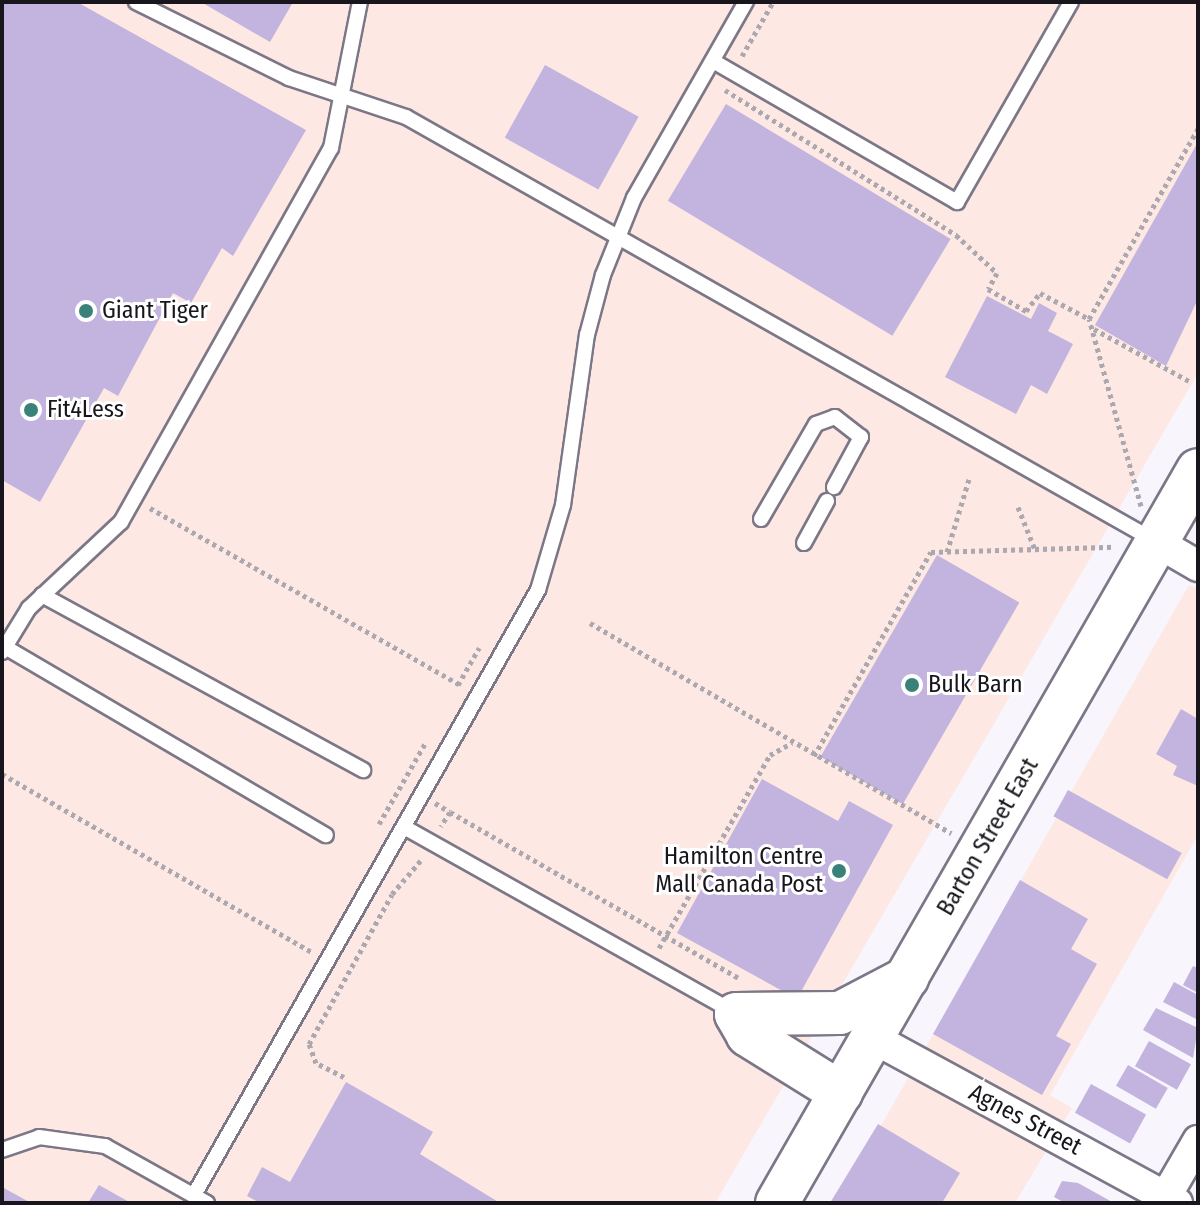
<!DOCTYPE html>
<style>
body{margin:0}
#map{position:relative;width:1200px;height:1205px;overflow:hidden;background:#f8f5fd;font-family:"Fira Sans Condensed",sans-serif}
div>[style]{position:absolute}
[style*='--x']{left:calc(var(--x)*1px);top:calc(var(--y)*1px);width:calc(var(--w)*1px);rotate:calc(var(--a)*1deg)}
.commercial>*{inset:0;background:#fde8e3}
.building>*{inset:0;background:#c2b4de;transform-origin:0 0}
.path>*{height:5px;margin-top:-2.5px;transform-origin:0;background:repeating-linear-gradient(90deg,#aba8b0 0 4px,transparent 0 8px)}
.roads{filter:drop-shadow(2px 0 #7c7787) drop-shadow(-2px 0 #7c7787) drop-shadow(0 2px #7c7787) drop-shadow(0 -2px #7c7787)}
.lane>*{height:14px;margin:-7px;padding:0 7px;transform-origin:7px;border-radius:7px;background:#fff}
.street>*{height:30px;margin:-15px;padding:0 15px;transform-origin:15px;border-radius:15px;background:#fff}
.secondary>*{height:42px;margin:-21px;padding:0 21px;transform-origin:21px;border-radius:21px;background:#fff}
.dots>*{width:22px;height:22px;translate:-50% -50%;box-sizing:border-box;border:4px solid #fff;border-radius:50%}
span{translate:-50% -50%;white-space:nowrap;text-align:center;line-height:1.15;-webkit-text-stroke:6px #fff;paint-order:stroke}
.poi-label{font-size:24px;color:#18161c}
.left{translate:0 -50%;text-align:left}
.right{translate:-100% -50%;text-align:right}
.street-label{font-size:24px;color:#18161c}
.frame{position:absolute;inset:0;border:4px solid #18161c;pointer-events:none}
</style>
<div id="map">
<div class="commercial">
<i style="clip-path:polygon(2px 2px,1198px 2px,1198px 373px,715px 1203px,2px 1203px)"></i>
<i style="clip-path:polygon(1189px 585px,1198px 589px,1198px 835px,1050px 1095px,1072px 1108px,1015px 1203px,837px 1203px)"></i>
</div>
<div class="building">
<i style="clip-path:polygon(2px 2px,77px 2px,306px 130px,233px 256px,222px 248px,191px 303px,173px 293px,118px 396px,104px 388px,40px 502px,2px 480px)"></i>
<i style="clip-path:polygon(201px 2px,293px 2px,270px 42px)"></i>
<i style="left:545px;top:65px;width:107px;height:83px;rotate:29deg"></i>
<i style="left:726px;top:104px;width:262px;height:113px;rotate:31deg"></i>
<i style="clip-path:polygon(1198px 142px,1198px 299px,1166px 366px,1095px 325px)"></i>
<i style="clip-path:polygon(987px 296px,1031px 319px,1039px 303px,1057px 313px,1048px 331px,1073px 344px,1047px 394px,1031px 385px,1016px 414px,945px 377px)"></i>
<i style="left:937px;top:555px;width:95px;height:233px;rotate:30deg"></i>
<i style="clip-path:polygon(1181px 709px,1198px 719px,1198px 786px,1173px 775px,1177px 766px,1156px 754px)"></i>
<i style="clip-path:polygon(762px 779px,838px 821px,849px 801px,893px 825px,797px 999px,677px 933px)"></i>
<i style="left:1068px;top:790px;width:130px;height:30px;rotate:29deg"></i>
<i style="clip-path:polygon(1020px 880px,1088px 919px,1071px 949px,1097px 964px,1056px 1036px,1071px 1044px,1042px 1095px,933px 1034px)"></i>
<i style="clip-path:polygon(1193px 966px,1198px 968px,1198px 993px,1183px 985px)"></i>
<i style="clip-path:polygon(1174px 982px,1198px 995px,1198px 1020px,1163px 1002px)"></i>
<i style="clip-path:polygon(1156px 1008px,1198px 1028px,1193px 1058px,1143px 1030px)"></i>
<i style="left:1149px;top:1041px;width:48px;height:29px;rotate:29deg"></i>
<i style="left:1128px;top:1065px;width:46px;height:24px;rotate:30deg"></i>
<i style="clip-path:polygon(346px 1082px,433px 1132px,420px 1154px,500px 1203px,260px 1203px,247px 1196px,262px 1167px,290px 1182px)"></i>
<i style="left:1091px;top:1084px;width:63px;height:33px;rotate:29deg"></i>
<i style="clip-path:polygon(878px 1124px,960px 1173px,942px 1203px,830px 1203px)"></i>
<i style="clip-path:polygon(1062px 1181px,1078px 1183px,1114px 1203px,1065px 1203px,1054px 1197px)"></i>
<i style="clip-path:polygon(99px 1185px,131px 1203px,88px 1203px)"></i>
<i style="clip-path:polygon(2px 1187px,31px 1203px,2px 1203px)"></i>
</div>
<div class="path">
<i style="--x:742;--y:56;--w:62;--a:-60.1"></i>
<i style="--x:725;--y:90;--w:273;--a:32.1"></i>
<i style="--x:956;--y:235;--w:56;--a:42.8"></i>
<i style="--x:997;--y:273;--w:18;--a:119"></i>
<i style="--x:988;--y:289;--w:44;--a:30.1"></i>
<i style="--x:1026;--y:311;--w:23;--a:-52"></i>
<i style="--x:1040;--y:293;--w:55;--a:28"></i>
<i style="--x:1094;--y:329;--w:108;--a:28.7"></i>
<i style="--x:1141;--y:506;--w:194;--a:-105.5"></i>
<i style="--x:1089;--y:319;--w:219;--a:-60.2"></i>
<i style="--x:1018;--y:507;--w:48;--a:68.2"></i>
<i style="--x:150;--y:508;--w:356;--a:29.7"></i>
<i style="--x:947;--y:552;--w:76;--a:-73.2"></i>
<i style="--x:590;--y:623;--w:418;--a:30.2"></i>
<i style="--x:458;--y:685;--w:43;--a:-60.4"></i>
<i style="--x:814;--y:756;--w:235;--a:-60.2"></i>
<i style="--x:931;--y:552;--w:184;--a:-1.6"></i>
<i style="--x:2;--y:774;--w:359;--a:29.9"></i>
<i style="--x:435;--y:803;--w:17;--a:31"></i>
<i style="--x:450;--y:812;--w:17;--a:123"></i>
<i style="--x:450;--y:812;--w:335;--a:29.9"></i>
<i style="--x:379;--y:824;--w:95;--a:-60.2"></i>
<i style="--x:659;--y:948;--w:223;--a:-60.1"></i>
<i style="--x:770;--y:755;--w:25;--a:-29"></i>
<i style="--x:344;--y:1077;--w:31;--a:-153"></i>
<i style="--x:316;--y:1063;--w:20;--a:-110"></i>
<i style="--x:309;--y:1044;--w:171;--a:-61"></i>
<i style="--x:392;--y:894;--w:46;--a:-49.4"></i>
</div>
<div class="roads">
<div class="lane">
<i style="--x:136;--y:2;--w:171;--a:26.4"></i>
<i style="--x:289;--y:78;--w:123;--a:18.4"></i>
<i style="--x:406;--y:117;--w:861;--a:29.51"></i>
<i style="--x:713;--y:61;--w:282;--a:30"></i>
<i style="--x:957;--y:202;--w:230;--a:-60.3"></i>
<i style="--x:761;--y:519;--w:110;--a:-59.9"></i>
<i style="--x:816;--y:424;--w:20;--a:-20"></i>
<i style="--x:835;--y:417;--w:33;--a:38"></i>
<i style="--x:861;--y:437;--w:57;--a:118.4"></i>
<i style="--x:804;--y:543;--w:48;--a:-61.3"></i>
<i style="--x:42;--y:595;--w:366;--a:28.6"></i>
<i style="--x:5;--y:647;--w:372;--a:30.4"></i>
<i style="--x:2;--y:652;--w:52;--a:-58.5"></i>
<i style="--x:29;--y:608;--w:126;--a:-43.1"></i>
<i style="--x:121;--y:522;--w:429;--a:-60.7"></i>
<i style="--x:331;--y:148;--w:149;--a:-78.8"></i>
<i style="--x:404;--y:827;--w:380;--a:29.3"></i>
<i style="--x:2;--y:1150;--w:39;--a:-19"></i>
<i style="--x:39;--y:1137;--w:67;--a:7.8"></i>
<i style="--x:105;--y:1146;--w:117;--a:29.2"></i>
<i style="--x:194;--y:1195;--w:696;--a:-60.38"></i>
<i style="--x:538;--y:590;--w:89;--a:-73.6"></i>
<i style="--x:563;--y:505;--w:172;--a:-82"></i>
<i style="--x:587;--y:335;--w:62;--a:-75.1"></i>
<i style="--x:603;--y:275;--w:83;--a:-68.1"></i>
<i style="--x:634;--y:198;--w:226;--a:-60.3"></i>
</div>
<div class="street">
<i style="--x:1157;--y:542;--w:48;--a:30.3"></i>
<i style="--x:873;--y:1038;--w:346;--a:28.5"></i>
<i style="--x:1162;--y:1203;--w:72;--a:-59.9"></i>
</div>
<div class="secondary">
<i style="--x:841;--y:1093;--w:110;--a:-148.1"></i>
<i style="--x:748;--y:1035;--w:24;--a:-120"></i>
<i style="--x:736;--y:1014;--w:104;--a:-0.6"></i>
<i style="--x:840;--y:1013;--w:76;--a:-27.6"></i>
<i style="--x:777;--y:1203;--w:845;--a:-60.13"></i>
</div>
</div>
<div class="dots">
<i style="left:86px;top:311px;background:#3a817a"></i>
<i style="left:31px;top:410px;background:#3a817a"></i>
<i style="left:912px;top:685px;background:#3a817a"></i>
<i style="left:839px;top:871px;background:#3a817a"></i>
</div>
<div class="poi-label">
<span class="left" style="left:102px;top:311px">Giant Tiger</span>
<span class="left" style="left:47px;top:410px">Fit4Less</span>
<span class="left" style="left:928px;top:685px">Bulk Barn</span>
<span class="right" style="left:823px;top:871px">Hamilton Centre<br>Mall Canada Post</span>
</div>
<div class="street-label">
<span style="left:988px;top:837px;rotate:-60deg">Barton Street East</span>
<span style="left:1025px;top:1120px;rotate:28deg">Agnes Street</span>
</div>
<div class="frame"></div>
</div>
